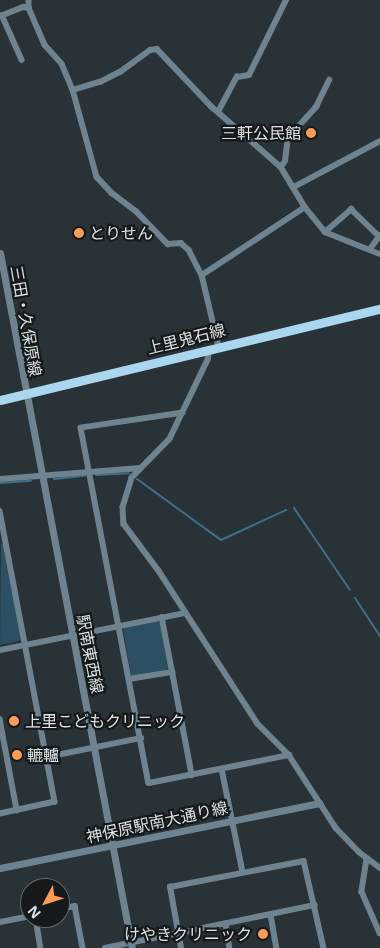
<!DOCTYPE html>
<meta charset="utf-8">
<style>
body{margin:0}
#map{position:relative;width:380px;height:948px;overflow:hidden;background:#293237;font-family:"Noto Sans","Noto Sans JP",sans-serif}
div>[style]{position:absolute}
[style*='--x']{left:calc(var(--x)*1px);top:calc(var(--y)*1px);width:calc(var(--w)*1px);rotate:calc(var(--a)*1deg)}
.green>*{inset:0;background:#2c4f63}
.stream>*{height:2px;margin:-1px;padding:0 1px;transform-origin:1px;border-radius:1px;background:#3e6f8a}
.minor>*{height:5.5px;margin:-2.75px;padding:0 2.75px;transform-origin:2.75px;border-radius:2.75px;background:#6e838f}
.tertiary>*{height:7px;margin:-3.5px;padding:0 3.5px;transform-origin:3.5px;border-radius:3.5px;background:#6e838f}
.primary>*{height:9px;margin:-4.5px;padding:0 4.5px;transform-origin:4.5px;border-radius:4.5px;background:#abd6f0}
.dots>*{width:14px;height:14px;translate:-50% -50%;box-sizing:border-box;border:2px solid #15191b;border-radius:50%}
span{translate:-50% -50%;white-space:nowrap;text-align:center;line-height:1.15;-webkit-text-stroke:4.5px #15191b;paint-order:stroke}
.poi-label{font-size:16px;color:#dce1e5}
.right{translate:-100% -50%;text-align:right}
.left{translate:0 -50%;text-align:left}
.street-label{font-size:16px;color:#dce1e5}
.north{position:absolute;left:20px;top:878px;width:50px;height:50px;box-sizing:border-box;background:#15191b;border:1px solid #65696c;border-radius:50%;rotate:230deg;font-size:14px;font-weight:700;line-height:20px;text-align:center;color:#dce1e5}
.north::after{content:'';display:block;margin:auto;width:18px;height:22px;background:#fd9c55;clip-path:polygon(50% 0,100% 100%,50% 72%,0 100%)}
</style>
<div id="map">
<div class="green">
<i style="clip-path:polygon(1px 543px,3px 544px,21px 639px,19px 641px,0 645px)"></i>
<i style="clip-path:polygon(157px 621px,160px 623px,168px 668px,166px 670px,134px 677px,131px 675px,123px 630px,124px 628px)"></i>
</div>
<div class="stream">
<i style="--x:96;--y:475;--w:33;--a:-3"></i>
<i style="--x:54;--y:479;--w:31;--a:-6"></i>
<i style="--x:137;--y:479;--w:104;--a:36"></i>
<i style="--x:221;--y:540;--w:72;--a:-24.8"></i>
<i style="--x:0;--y:483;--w:31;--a:-4"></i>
<i style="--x:294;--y:508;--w:99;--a:55.7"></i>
<i style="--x:355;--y:598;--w:45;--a:56.7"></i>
</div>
<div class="minor">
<i style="--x:29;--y:0;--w:8;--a:90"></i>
<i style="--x:29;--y:8;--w:40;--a:66.6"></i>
<i style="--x:45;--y:45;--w:25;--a:48"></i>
<i style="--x:62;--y:64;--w:28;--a:67"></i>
<i style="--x:73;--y:90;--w:90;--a:74.6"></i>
<i style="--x:97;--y:177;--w:22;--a:47"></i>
<i style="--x:112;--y:193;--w:30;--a:37"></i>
<i style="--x:136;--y:211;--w:46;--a:45.9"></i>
<i style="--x:168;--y:244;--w:13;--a:-4"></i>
<i style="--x:181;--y:243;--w:11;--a:41"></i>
<i style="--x:189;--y:250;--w:28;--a:63"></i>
<i style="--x:202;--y:275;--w:74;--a:76.7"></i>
<i style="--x:2;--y:15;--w:49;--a:66"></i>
<i style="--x:1;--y:16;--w:24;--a:-22"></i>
<i style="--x:23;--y:7;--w:6;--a:9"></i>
<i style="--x:73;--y:90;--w:28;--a:-17"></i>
<i style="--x:100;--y:82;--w:22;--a:-27"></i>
<i style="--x:120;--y:72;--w:37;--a:-36"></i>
<i style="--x:150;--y:50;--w:7;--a:-8"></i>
<i style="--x:157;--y:49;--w:79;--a:46.5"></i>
<i style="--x:211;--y:106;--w:93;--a:41.1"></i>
<i style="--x:281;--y:167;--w:47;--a:59"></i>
<i style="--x:305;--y:207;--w:32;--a:51"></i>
<i style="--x:325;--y:232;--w:59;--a:21.8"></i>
<i style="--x:218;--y:112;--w:40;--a:-62"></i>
<i style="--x:237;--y:77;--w:12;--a:-9"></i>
<i style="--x:249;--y:75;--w:84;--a:-63.7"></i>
<i style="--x:281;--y:167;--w:7;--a:-56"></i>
<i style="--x:285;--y:161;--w:23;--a:-83"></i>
<i style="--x:288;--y:138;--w:42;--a:-47.9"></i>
<i style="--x:316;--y:107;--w:30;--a:-64"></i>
<i style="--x:294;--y:187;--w:98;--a:-28.1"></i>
<i style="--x:325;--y:232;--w:35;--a:-41"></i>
<i style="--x:351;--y:209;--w:39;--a:44"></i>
<i style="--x:370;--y:249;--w:17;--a:-54"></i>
<i style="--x:202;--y:275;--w:123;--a:-33.4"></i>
<i style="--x:210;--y:349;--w:11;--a:100"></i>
<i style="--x:208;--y:360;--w:88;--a:115.7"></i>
<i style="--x:170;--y:439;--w:54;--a:134.3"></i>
<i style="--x:132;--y:478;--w:30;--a:107"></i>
<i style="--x:123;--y:507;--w:17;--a:87"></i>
<i style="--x:124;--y:524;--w:59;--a:53.3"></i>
<i style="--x:159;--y:571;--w:182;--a:57.1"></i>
<i style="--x:258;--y:724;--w:44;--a:45"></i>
<i style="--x:289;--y:755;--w:87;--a:57.2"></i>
<i style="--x:336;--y:828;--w:33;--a:46"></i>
<i style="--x:359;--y:852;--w:26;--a:37"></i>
<i style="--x:183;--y:413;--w:103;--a:171.6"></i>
<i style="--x:81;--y:428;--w:361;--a:79.2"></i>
<i style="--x:149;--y:783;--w:143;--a:-11.3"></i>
<i style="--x:0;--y:479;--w:141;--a:-4.5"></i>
<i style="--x:0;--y:511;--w:296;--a:79.3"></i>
<i style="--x:55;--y:802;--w:56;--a:167.7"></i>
<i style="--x:162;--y:617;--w:161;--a:79.2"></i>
<i style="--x:0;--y:650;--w:189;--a:-11.3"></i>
<i style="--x:129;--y:679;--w:44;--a:-9.2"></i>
<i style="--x:0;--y:719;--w:93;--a:79.4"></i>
<i style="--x:47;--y:757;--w:96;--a:-11.4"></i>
<i style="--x:222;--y:769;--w:105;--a:78.5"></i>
<i style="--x:367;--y:859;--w:33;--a:99"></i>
<i style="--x:362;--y:892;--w:45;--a:66.3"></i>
<i style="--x:60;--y:909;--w:15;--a:-11"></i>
<i style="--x:75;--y:906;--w:43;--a:79.2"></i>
<i style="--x:271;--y:915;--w:34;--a:80"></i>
<i style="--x:36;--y:918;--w:30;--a:81"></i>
<i style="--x:0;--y:922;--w:31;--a:-11"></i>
<i style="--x:226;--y:924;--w:24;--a:81"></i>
<i style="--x:105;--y:948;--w:214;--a:-11.6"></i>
<i style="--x:181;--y:948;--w:62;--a:-100.2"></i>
<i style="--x:170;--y:887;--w:136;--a:-11"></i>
<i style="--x:304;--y:861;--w:89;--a:77.1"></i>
</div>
<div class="tertiary">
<i style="--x:0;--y:253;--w:707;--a:79.25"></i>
<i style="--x:0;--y:868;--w:326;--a:-11.5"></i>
</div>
<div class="primary">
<i style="--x:0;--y:400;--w:391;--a:-13.5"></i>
</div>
<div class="dots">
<i style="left:311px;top:133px;background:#fd9c55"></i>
<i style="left:79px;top:233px;background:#fd9c55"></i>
<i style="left:14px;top:721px;background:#fd9c55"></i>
<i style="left:17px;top:755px;background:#fd9c55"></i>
<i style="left:263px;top:934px;background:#fd9c55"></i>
</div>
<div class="poi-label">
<span class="right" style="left:301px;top:133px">三軒公民館</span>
<span class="left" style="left:89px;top:233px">とりせん</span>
<span class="left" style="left:25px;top:721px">上里こどもクリニック</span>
<span class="left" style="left:27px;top:755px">轆轤</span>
<span class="right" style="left:252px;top:934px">けやきクリニック</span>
</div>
<div class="street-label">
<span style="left:26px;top:321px;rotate:80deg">三田・久保原線</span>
<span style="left:186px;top:339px;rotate:-14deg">上里鬼石線</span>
<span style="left:90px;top:654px;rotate:79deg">駅南東西線</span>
<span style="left:157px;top:822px;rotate:-12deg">神保原駅南大通り線</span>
</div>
<div class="north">N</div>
</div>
